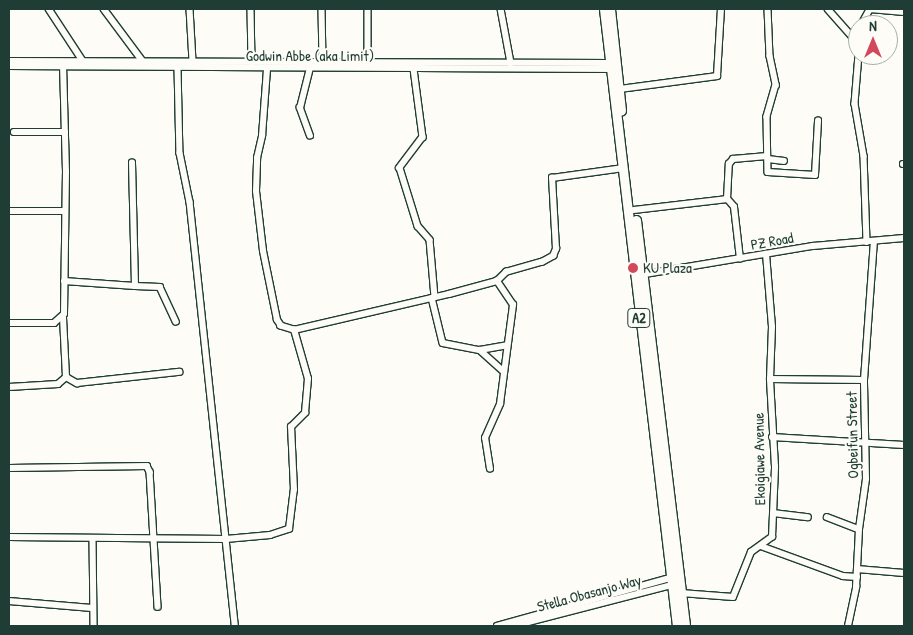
<!DOCTYPE html>
<style>
body{margin:0}
#map{position:relative;width:913px;height:635px;overflow:hidden;background:#fdfcf7;font-family:"Patrick Hand",sans-serif}
div>[style]{position:absolute}
[style*='--x']{left:calc(var(--x)*1px);top:calc(var(--y)*1px);width:calc(var(--w)*1px);rotate:calc(var(--a)*1deg)}
.roads{filter:drop-shadow(1px 0 #1f3d34) drop-shadow(-1px 0 #1f3d34) drop-shadow(0 1px #1f3d34) drop-shadow(0 -1px #1f3d34)}
.minor>*{height:5.5px;margin:-2.75px;padding:0 2.75px;transform-origin:2.75px;border-radius:2.75px;background:#fdfcf7}
.highway>*{height:9px;margin:-4.5px;padding:0 4.5px;transform-origin:4.5px;border-radius:4.5px;background:#fdfcf7}
.dots>*{width:14px;height:14px;translate:-50% -50%;box-sizing:border-box;border:2px solid #fdfcf7;border-radius:50%}
span{translate:-50% -50%;white-space:nowrap;text-align:center;line-height:1.15;-webkit-text-stroke:4px #fdfcf7;paint-order:stroke}
.shield-label span{padding:1px 4px;background:#fdfcf7;border:1px solid;border-radius:4px;-webkit-text-stroke-width:0}
.shield-label{font-size:14px;color:#1f3d34;font-weight:700}
.street-label{font-size:15px;color:#1f3d34}
.poi-label{font-size:15px;color:#1f3d34}
.left{translate:0 -50%;text-align:left}
.frame{position:absolute;inset:0;border:10px solid #1f3d34;pointer-events:none}
.north{position:absolute;left:848px;top:15px;width:50px;height:50px;box-sizing:border-box;background:#fdfcf7;border:1px solid #a4b0a9;border-radius:50%;rotate:0deg;font-size:14px;font-weight:700;line-height:20px;text-align:center;color:#1f3d34}
.north::after{content:'';display:block;margin:auto;width:18px;height:22px;background:#d1495b;clip-path:polygon(50% 0,100% 100%,50% 72%,0 100%)}
</style>
<div id="map">
<div class="roads">
<div class="minor">
<i style="--x:49;--y:9;--w:62;--a:56.8"></i>
<i style="--x:104;--y:9;--w:64;--a:53.3"></i>
<i style="--x:190;--y:9;--w:52;--a:86.7"></i>
<i style="--x:251;--y:9;--w:53;--a:88.9"></i>
<i style="--x:322;--y:9;--w:54;--a:88.9"></i>
<i style="--x:368;--y:9;--w:54;--a:90"></i>
<i style="--x:501;--y:9;--w:55;--a:79.5"></i>
<i style="--x:768;--y:9;--w:47;--a:87.6"></i>
<i style="--x:770;--y:56;--w:30;--a:78"></i>
<i style="--x:776;--y:85;--w:33;--a:106"></i>
<i style="--x:767;--y:117;--w:55;--a:89"></i>
<i style="--x:768;--y:172;--w:47;--a:3.7"></i>
<i style="--x:815;--y:175;--w:54;--a:-86.8"></i>
<i style="--x:828;--y:9;--w:45;--a:48.6"></i>
<i style="--x:861;--y:25;--w:18;--a:-61"></i>
<i style="--x:870;--y:9;--w:34;--a:5"></i>
<i style="--x:859;--y:55;--w:49;--a:94.7"></i>
<i style="--x:855;--y:104;--w:53;--a:80.2"></i>
<i style="--x:864;--y:156;--w:86;--a:88"></i>
<i style="--x:9;--y:61;--w:603;--a:0.19"></i>
<i style="--x:9;--y:66;--w:605;--a:0.28"></i>
<i style="--x:178;--y:68;--w:85;--a:88.7"></i>
<i style="--x:180;--y:153;--w:50;--a:78.5"></i>
<i style="--x:190;--y:202;--w:426;--a:83.9"></i>
<i style="--x:414;--y:69;--w:69;--a:82.5"></i>
<i style="--x:423;--y:137;--w:39;--a:127"></i>
<i style="--x:400;--y:168;--w:61;--a:72.8"></i>
<i style="--x:418;--y:226;--w:18;--a:49"></i>
<i style="--x:430;--y:240;--w:57;--a:85"></i>
<i style="--x:620;--y:89;--w:98;--a:-7.6"></i>
<i style="--x:717;--y:76;--w:67;--a:-86.6"></i>
<i style="--x:14;--y:132;--w:51;--a:0"></i>
<i style="--x:310;--y:136;--w:30;--a:-110"></i>
<i style="--x:300;--y:108;--w:41;--a:-76"></i>
<i style="--x:768;--y:159;--w:16;--a:7"></i>
<i style="--x:903;--y:164;--w:1;--a:0"></i>
<i style="--x:634;--y:210;--w:94;--a:-6.7"></i>
<i style="--x:9;--y:211;--w:55;--a:0"></i>
<i style="--x:740;--y:259;--w:52;--a:-96.6"></i>
<i style="--x:734;--y:207;--w:11;--a:-131"></i>
<i style="--x:727;--y:199;--w:35;--a:-87"></i>
<i style="--x:729;--y:164;--w:6;--a:-51"></i>
<i style="--x:733;--y:159;--w:34;--a:-5"></i>
<i style="--x:639;--y:275;--w:176;--a:-9.5"></i>
<i style="--x:813;--y:246;--w:91;--a:-5"></i>
<i style="--x:64;--y:281;--w:71;--a:4"></i>
<i style="--x:135;--y:286;--w:123;--a:-91.4"></i>
<i style="--x:135;--y:286;--w:25;--a:2"></i>
<i style="--x:160;--y:287;--w:38;--a:65"></i>
<i style="--x:432;--y:298;--w:46;--a:76.3"></i>
<i style="--x:443;--y:343;--w:38;--a:11"></i>
<i style="--x:480;--y:350;--w:27;--a:-10"></i>
<i style="--x:9;--y:323;--w:45;--a:0"></i>
<i style="--x:54;--y:323;--w:13;--a:-42"></i>
<i style="--x:64;--y:314;--w:142;--a:-89.2"></i>
<i style="--x:66;--y:172;--w:108;--a:-91.6"></i>
<i style="--x:294;--y:330;--w:159;--a:-13.1"></i>
<i style="--x:449;--y:294;--w:50;--a:-15.2"></i>
<i style="--x:497;--y:281;--w:13;--a:-45"></i>
<i style="--x:506;--y:272;--w:37;--a:-16"></i>
<i style="--x:542;--y:262;--w:13;--a:-29"></i>
<i style="--x:553;--y:256;--w:8;--a:-67"></i>
<i style="--x:556;--y:249;--w:71;--a:-93.2"></i>
<i style="--x:552;--y:178;--w:72;--a:-8"></i>
<i style="--x:480;--y:350;--w:31;--a:42"></i>
<i style="--x:66;--y:377;--w:13;--a:29"></i>
<i style="--x:77;--y:383;--w:103;--a:-6.2"></i>
<i style="--x:770;--y:379;--w:94;--a:0.6"></i>
<i style="--x:9;--y:387;--w:49;--a:-3.5"></i>
<i style="--x:58;--y:384;--w:11;--a:-41"></i>
<i style="--x:66;--y:377;--w:59;--a:-92.9"></i>
<i style="--x:772;--y:437;--w:132;--a:3.5"></i>
<i style="--x:9;--y:468;--w:138;--a:-0.8"></i>
<i style="--x:147;--y:466;--w:7;--a:63"></i>
<i style="--x:150;--y:472;--w:135;--a:86.6"></i>
<i style="--x:490;--y:469;--w:31;--a:-99"></i>
<i style="--x:485;--y:438;--w:37;--a:-66"></i>
<i style="--x:500;--y:404;--w:100;--a:-82.5"></i>
<i style="--x:513;--y:305;--w:29;--a:-124"></i>
<i style="--x:773;--y:513;--w:35;--a:7"></i>
<i style="--x:827;--y:517;--w:34;--a:21"></i>
<i style="--x:9;--y:537;--w:217;--a:0.5"></i>
<i style="--x:226;--y:539;--w:44;--a:-5.2"></i>
<i style="--x:270;--y:535;--w:20;--a:-18"></i>
<i style="--x:289;--y:529;--w:39;--a:-83"></i>
<i style="--x:294;--y:490;--w:63;--a:-92.7"></i>
<i style="--x:291;--y:427;--w:20;--a:-45"></i>
<i style="--x:305;--y:413;--w:34;--a:-85"></i>
<i style="--x:308;--y:379;--w:51;--a:-105.9"></i>
<i style="--x:294;--y:330;--w:14;--a:-163"></i>
<i style="--x:281;--y:326;--w:7;--a:-124"></i>
<i style="--x:277;--y:320;--w:70;--a:-101.5"></i>
<i style="--x:263;--y:251;--w:60;--a:-96.7"></i>
<i style="--x:256;--y:191;--w:33;--a:-88"></i>
<i style="--x:257;--y:158;--w:23;--a:-77"></i>
<i style="--x:262;--y:136;--w:67;--a:-85.7"></i>
<i style="--x:93;--y:539;--w:87;--a:89.3"></i>
<i style="--x:761;--y:546;--w:87;--a:20.1"></i>
<i style="--x:843;--y:576;--w:14;--a:4"></i>
<i style="--x:857;--y:569;--w:47;--a:4.9"></i>
<i style="--x:681;--y:593;--w:52;--a:4.4"></i>
<i style="--x:733;--y:597;--w:48;--a:-68.2"></i>
<i style="--x:751;--y:552;--w:26;--a:-36"></i>
<i style="--x:772;--y:537;--w:70;--a:-87.5"></i>
<i style="--x:775;--y:467;--w:88;--a:-93.3"></i>
<i style="--x:770;--y:379;--w:52;--a:-87.8"></i>
<i style="--x:772;--y:327;--w:73;--a:-94.7"></i>
<i style="--x:9;--y:601;--w:83;--a:4.8"></i>
<i style="--x:497;--y:626;--w:180;--a:-15.5"></i>
<i style="--x:513;--y:626;--w:163;--a:-14.5"></i>
<i style="--x:848;--y:626;--w:40;--a:-78"></i>
<i style="--x:856;--y:587;--w:58;--a:-87"></i>
<i style="--x:859;--y:529;--w:50;--a:-82"></i>
<i style="--x:866;--y:479;--w:99;--a:-91.2"></i>
<i style="--x:864;--y:380;--w:138;--a:-85.9"></i>
</div>
<div class="highway">
<i style="--x:604;--y:9;--w:621;--a:83.25"></i>
<i style="--x:610;--y:9;--w:102;--a:83.8"></i>
<i style="--x:636;--y:220;--w:409;--a:83.1"></i>
</div>
</div>
<div class="dots">
<i style="left:633px;top:268px;background:#d1495b"></i>
</div>
<div class="shield-label">
<span style="left:639px;top:318px">A2</span>
</div>
<div class="street-label">
<span style="left:310px;top:56px">Godwin Abbe (aka Limit)</span>
<span style="left:772px;top:241px;rotate:-10deg">PZ Road</span>
<span style="left:852px;top:435px;rotate:-91deg">Ogbeifun Street</span>
<span style="left:759px;top:459px;rotate:-91deg">Ekoigiawe Avenue</span>
<span style="left:589px;top:593px;rotate:-15deg">Stella Obasanjo Way</span>
</div>
<div class="poi-label">
<span class="left" style="left:643px;top:268px">KU Plaza</span>
</div>
<div class="frame"></div>
<div class="north">N</div>
</div>
